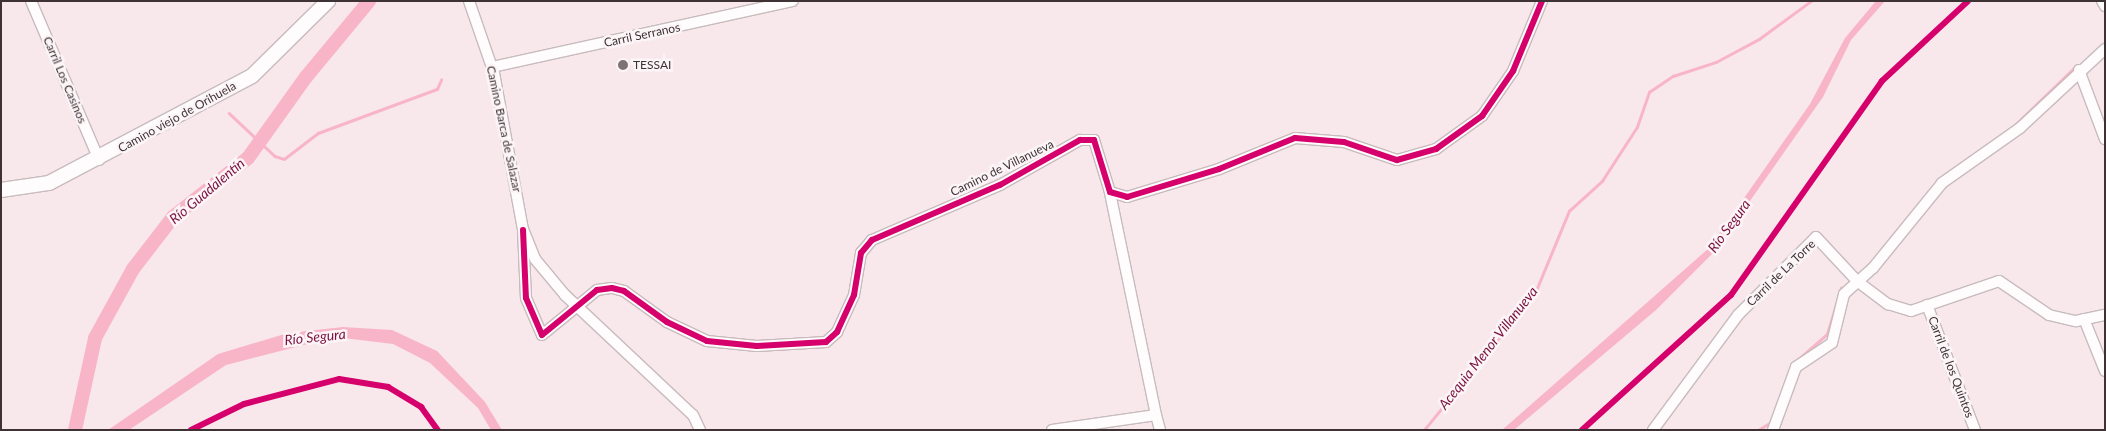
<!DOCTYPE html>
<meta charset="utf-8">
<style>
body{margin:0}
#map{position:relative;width:2106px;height:431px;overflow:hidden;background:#f8e8ec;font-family:Lato,sans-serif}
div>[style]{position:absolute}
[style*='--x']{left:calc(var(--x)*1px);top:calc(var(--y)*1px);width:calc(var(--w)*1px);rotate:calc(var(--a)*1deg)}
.water>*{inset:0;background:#f9b5c8}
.stream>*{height:2.5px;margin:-1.25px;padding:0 1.25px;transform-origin:1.25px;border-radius:1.25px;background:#f9b5c8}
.river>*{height:14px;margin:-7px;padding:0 7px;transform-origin:7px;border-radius:7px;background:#f9b5c8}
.roads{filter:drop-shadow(1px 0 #c8bbbe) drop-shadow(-1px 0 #c8bbbe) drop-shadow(0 1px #c8bbbe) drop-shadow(0 -1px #c8bbbe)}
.minor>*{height:10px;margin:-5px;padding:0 5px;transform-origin:5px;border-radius:5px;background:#fefcfc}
.major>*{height:14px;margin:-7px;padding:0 7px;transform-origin:7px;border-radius:7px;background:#fefcfc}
.cycleway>*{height:6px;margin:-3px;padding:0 3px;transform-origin:3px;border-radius:3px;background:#d6006c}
.dots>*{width:14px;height:14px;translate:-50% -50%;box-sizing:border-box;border:2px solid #fcf5f7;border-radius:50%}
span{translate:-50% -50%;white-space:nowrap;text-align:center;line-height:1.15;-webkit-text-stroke:5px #fcf5f7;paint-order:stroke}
.street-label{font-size:12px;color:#3e3235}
.poi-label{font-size:12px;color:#3e3235}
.left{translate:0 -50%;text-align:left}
.water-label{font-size:14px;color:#7a103d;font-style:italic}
.frame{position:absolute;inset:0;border:2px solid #3e3235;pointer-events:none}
</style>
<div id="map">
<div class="water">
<i style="clip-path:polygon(1876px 1px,1885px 1px,1851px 40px,1823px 97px,1714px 252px,1656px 310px,1514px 430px,1502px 430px,1709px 248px,1810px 104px,1845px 38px)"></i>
<i style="clip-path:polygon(343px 327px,392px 330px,437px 351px,485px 402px,502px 430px,491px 430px,478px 408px,430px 363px,393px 344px,335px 337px,226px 365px,129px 430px,108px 430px,218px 354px,288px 333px)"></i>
</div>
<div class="stream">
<i style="--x:229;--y:113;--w:63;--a:43.1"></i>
<i style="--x:275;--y:156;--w:9;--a:18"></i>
<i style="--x:284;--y:159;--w:43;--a:-37.4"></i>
<i style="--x:318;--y:133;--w:127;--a:-20.3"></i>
<i style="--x:437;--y:89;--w:10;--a:-66"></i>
<i style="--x:2014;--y:126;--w:86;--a:-44.1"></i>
<i style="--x:1882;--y:249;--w:87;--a:-50.6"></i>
<i style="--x:1795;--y:362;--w:43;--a:-41.2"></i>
<i style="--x:1827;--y:334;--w:48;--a:-73.1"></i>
<i style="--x:1424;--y:430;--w:176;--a:-51"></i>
<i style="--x:1535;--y:293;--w:89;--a:-67.5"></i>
<i style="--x:1569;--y:211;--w:45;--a:-42.3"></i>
<i style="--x:1602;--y:181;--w:64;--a:-57.1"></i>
<i style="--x:1637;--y:127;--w:37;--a:-71"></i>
<i style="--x:1649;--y:92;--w:29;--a:-34"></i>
<i style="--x:1673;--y:76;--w:45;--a:-18"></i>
<i style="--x:1716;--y:62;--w:49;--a:-28.1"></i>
<i style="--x:1759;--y:39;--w:64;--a:-36.2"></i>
<i style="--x:1758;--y:430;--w:17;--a:-31"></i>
</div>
<div class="river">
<i style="--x:75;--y:430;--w:94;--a:-77.7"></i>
<i style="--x:95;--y:338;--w:79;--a:-61.2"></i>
<i style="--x:133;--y:269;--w:66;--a:-52.4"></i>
<i style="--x:173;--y:217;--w:95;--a:-38.2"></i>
<i style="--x:248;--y:158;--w:100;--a:-54.4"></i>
<i style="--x:306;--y:77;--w:99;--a:-50.3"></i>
</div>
<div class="roads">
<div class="minor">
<i style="--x:31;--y:1;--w:173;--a:66.8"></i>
<i style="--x:469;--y:1;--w:76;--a:70.9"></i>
<i style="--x:494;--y:73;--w:159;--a:79.5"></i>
<i style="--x:523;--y:229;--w:32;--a:68"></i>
<i style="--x:535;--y:259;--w:47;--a:50.2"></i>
<i style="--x:565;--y:295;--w:175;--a:43.2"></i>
<i style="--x:693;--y:415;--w:17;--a:65"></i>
<i style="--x:2102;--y:1;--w:6;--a:59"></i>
<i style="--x:492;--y:67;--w:308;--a:-12.4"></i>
<i style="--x:2079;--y:70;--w:74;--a:69.4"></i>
<i style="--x:523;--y:230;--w:68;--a:87.5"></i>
<i style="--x:526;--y:298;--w:40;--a:66.6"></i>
<i style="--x:542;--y:335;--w:71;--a:-39.3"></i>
<i style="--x:597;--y:290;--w:15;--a:-8"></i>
<i style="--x:612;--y:288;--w:12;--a:14"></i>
<i style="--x:624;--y:291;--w:53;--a:35.8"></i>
<i style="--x:667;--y:322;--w:44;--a:25.4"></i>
<i style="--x:707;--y:341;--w:50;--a:5.7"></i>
<i style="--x:757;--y:346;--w:69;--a:-3.3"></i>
<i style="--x:826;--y:342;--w:15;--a:-42"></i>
<i style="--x:837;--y:332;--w:41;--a:-65.3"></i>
<i style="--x:854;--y:295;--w:43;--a:-80.5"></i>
<i style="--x:861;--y:253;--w:17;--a:-50"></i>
<i style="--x:872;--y:240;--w:139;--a:-23.3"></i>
<i style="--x:1000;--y:185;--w:92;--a:-29.4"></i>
<i style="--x:1080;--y:140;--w:14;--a:0"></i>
<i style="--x:1094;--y:140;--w:54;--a:72.9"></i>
<i style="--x:1110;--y:192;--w:18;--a:16"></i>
<i style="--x:1127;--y:197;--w:96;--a:-16.9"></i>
<i style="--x:1219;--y:169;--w:82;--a:-22.2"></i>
<i style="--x:1295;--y:138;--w:49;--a:4.7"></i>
<i style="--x:1344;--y:142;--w:56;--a:18.8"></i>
<i style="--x:1397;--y:160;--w:41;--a:-15.8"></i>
<i style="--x:1436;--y:149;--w:57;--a:-35.7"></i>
<i style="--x:1482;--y:116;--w:55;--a:-55.4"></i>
<i style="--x:1513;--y:71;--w:76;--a:-67.5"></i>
<i style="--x:1927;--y:305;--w:134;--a:69"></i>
<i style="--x:2084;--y:319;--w:56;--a:68"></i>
<i style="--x:1156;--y:415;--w:16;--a:75"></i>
<i style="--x:1052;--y:430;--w:105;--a:-8.2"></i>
<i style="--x:1156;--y:415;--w:228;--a:-101.7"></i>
<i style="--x:1653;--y:430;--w:143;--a:-53.5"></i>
<i style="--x:1738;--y:315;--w:110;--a:-45"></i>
<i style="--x:1816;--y:237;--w:60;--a:47"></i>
<i style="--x:1857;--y:281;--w:39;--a:37"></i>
<i style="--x:1888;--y:304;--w:24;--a:17"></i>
<i style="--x:1911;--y:311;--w:93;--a:-18.8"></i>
<i style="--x:1999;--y:281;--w:60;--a:34.2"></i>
<i style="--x:2049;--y:315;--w:28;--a:13"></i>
<i style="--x:2076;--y:321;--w:30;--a:-12"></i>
<i style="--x:1773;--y:430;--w:67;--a:-69.9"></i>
<i style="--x:1796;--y:367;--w:43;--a:-33.7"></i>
<i style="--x:1832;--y:343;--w:50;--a:-76.2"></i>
<i style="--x:1844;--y:294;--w:39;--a:-42"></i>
<i style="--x:1873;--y:268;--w:109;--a:-50.9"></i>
<i style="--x:1942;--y:183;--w:95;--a:-35.2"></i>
<i style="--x:2020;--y:128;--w:116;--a:-42.9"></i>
</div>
<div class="major">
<i style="--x:1;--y:190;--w:49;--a:-8.3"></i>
<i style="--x:49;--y:183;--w:229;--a:-27.8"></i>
<i style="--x:252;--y:76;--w:107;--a:-44.6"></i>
</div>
</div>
<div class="cycleway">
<i style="--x:523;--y:230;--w:68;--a:87.5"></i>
<i style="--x:526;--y:298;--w:40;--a:66.6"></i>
<i style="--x:542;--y:335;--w:71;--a:-39.3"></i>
<i style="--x:597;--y:290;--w:15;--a:-8"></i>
<i style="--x:612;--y:288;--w:12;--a:14"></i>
<i style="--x:624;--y:291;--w:53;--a:35.8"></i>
<i style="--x:667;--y:322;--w:44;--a:25.4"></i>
<i style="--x:707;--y:341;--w:50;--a:5.7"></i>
<i style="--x:757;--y:346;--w:69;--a:-3.3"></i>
<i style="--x:826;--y:342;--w:15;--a:-42"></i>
<i style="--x:837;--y:332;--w:41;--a:-65.3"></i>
<i style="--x:854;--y:295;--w:43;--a:-80.5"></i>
<i style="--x:861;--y:253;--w:17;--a:-50"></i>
<i style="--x:872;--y:240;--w:139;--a:-23.3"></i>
<i style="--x:1000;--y:185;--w:92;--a:-29.4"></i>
<i style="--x:1080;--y:140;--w:14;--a:0"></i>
<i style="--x:1094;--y:140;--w:54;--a:72.9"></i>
<i style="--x:1110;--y:192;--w:18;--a:16"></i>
<i style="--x:1127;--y:197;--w:96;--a:-16.9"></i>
<i style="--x:1219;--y:169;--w:82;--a:-22.2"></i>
<i style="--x:1295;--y:138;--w:49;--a:4.7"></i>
<i style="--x:1344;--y:142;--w:56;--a:18.8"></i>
<i style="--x:1397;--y:160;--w:41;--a:-15.8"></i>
<i style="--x:1436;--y:149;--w:57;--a:-35.7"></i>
<i style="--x:1482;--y:116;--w:55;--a:-55.4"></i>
<i style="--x:1513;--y:71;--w:76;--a:-67.5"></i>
<i style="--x:191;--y:430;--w:59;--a:-26.1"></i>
<i style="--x:244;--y:404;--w:98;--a:-14.7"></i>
<i style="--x:339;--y:379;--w:50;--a:9.3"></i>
<i style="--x:388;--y:387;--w:39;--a:31"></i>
<i style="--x:421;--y:407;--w:29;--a:54"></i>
<i style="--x:1582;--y:430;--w:201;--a:-42.2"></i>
<i style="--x:1731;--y:295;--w:262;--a:-54.8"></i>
<i style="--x:1882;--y:81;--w:117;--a:-42.9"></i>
</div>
<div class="dots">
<i style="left:623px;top:65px;background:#7f7275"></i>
</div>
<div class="street-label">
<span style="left:642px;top:35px;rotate:-12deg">Carril Serranos</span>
<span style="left:65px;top:80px;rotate:67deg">Carril Los Casinos</span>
<span style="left:177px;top:117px;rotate:-29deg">Camino viejo de Orihuela</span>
<span style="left:504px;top:129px;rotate:78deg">Camino Barca de Salazar</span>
<span style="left:1002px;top:168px;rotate:-26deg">Camino de Villanueva</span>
<span style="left:1781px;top:273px;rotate:-44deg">Carril de La Torre</span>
<span style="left:1951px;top:367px;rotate:69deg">Carril de los Quintos</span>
</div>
<div class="poi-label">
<span class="left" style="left:633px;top:65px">TESSAI</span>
</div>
<div class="water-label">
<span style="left:207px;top:191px;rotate:-40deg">Río Guadalentín</span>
<span style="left:1729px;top:226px;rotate:-54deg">Río Segura</span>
<span style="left:315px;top:337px;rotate:-6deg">Río Segura</span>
<span style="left:1488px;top:348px;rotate:-52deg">Acequia Menor Villanueva</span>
</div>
<div class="frame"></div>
</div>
